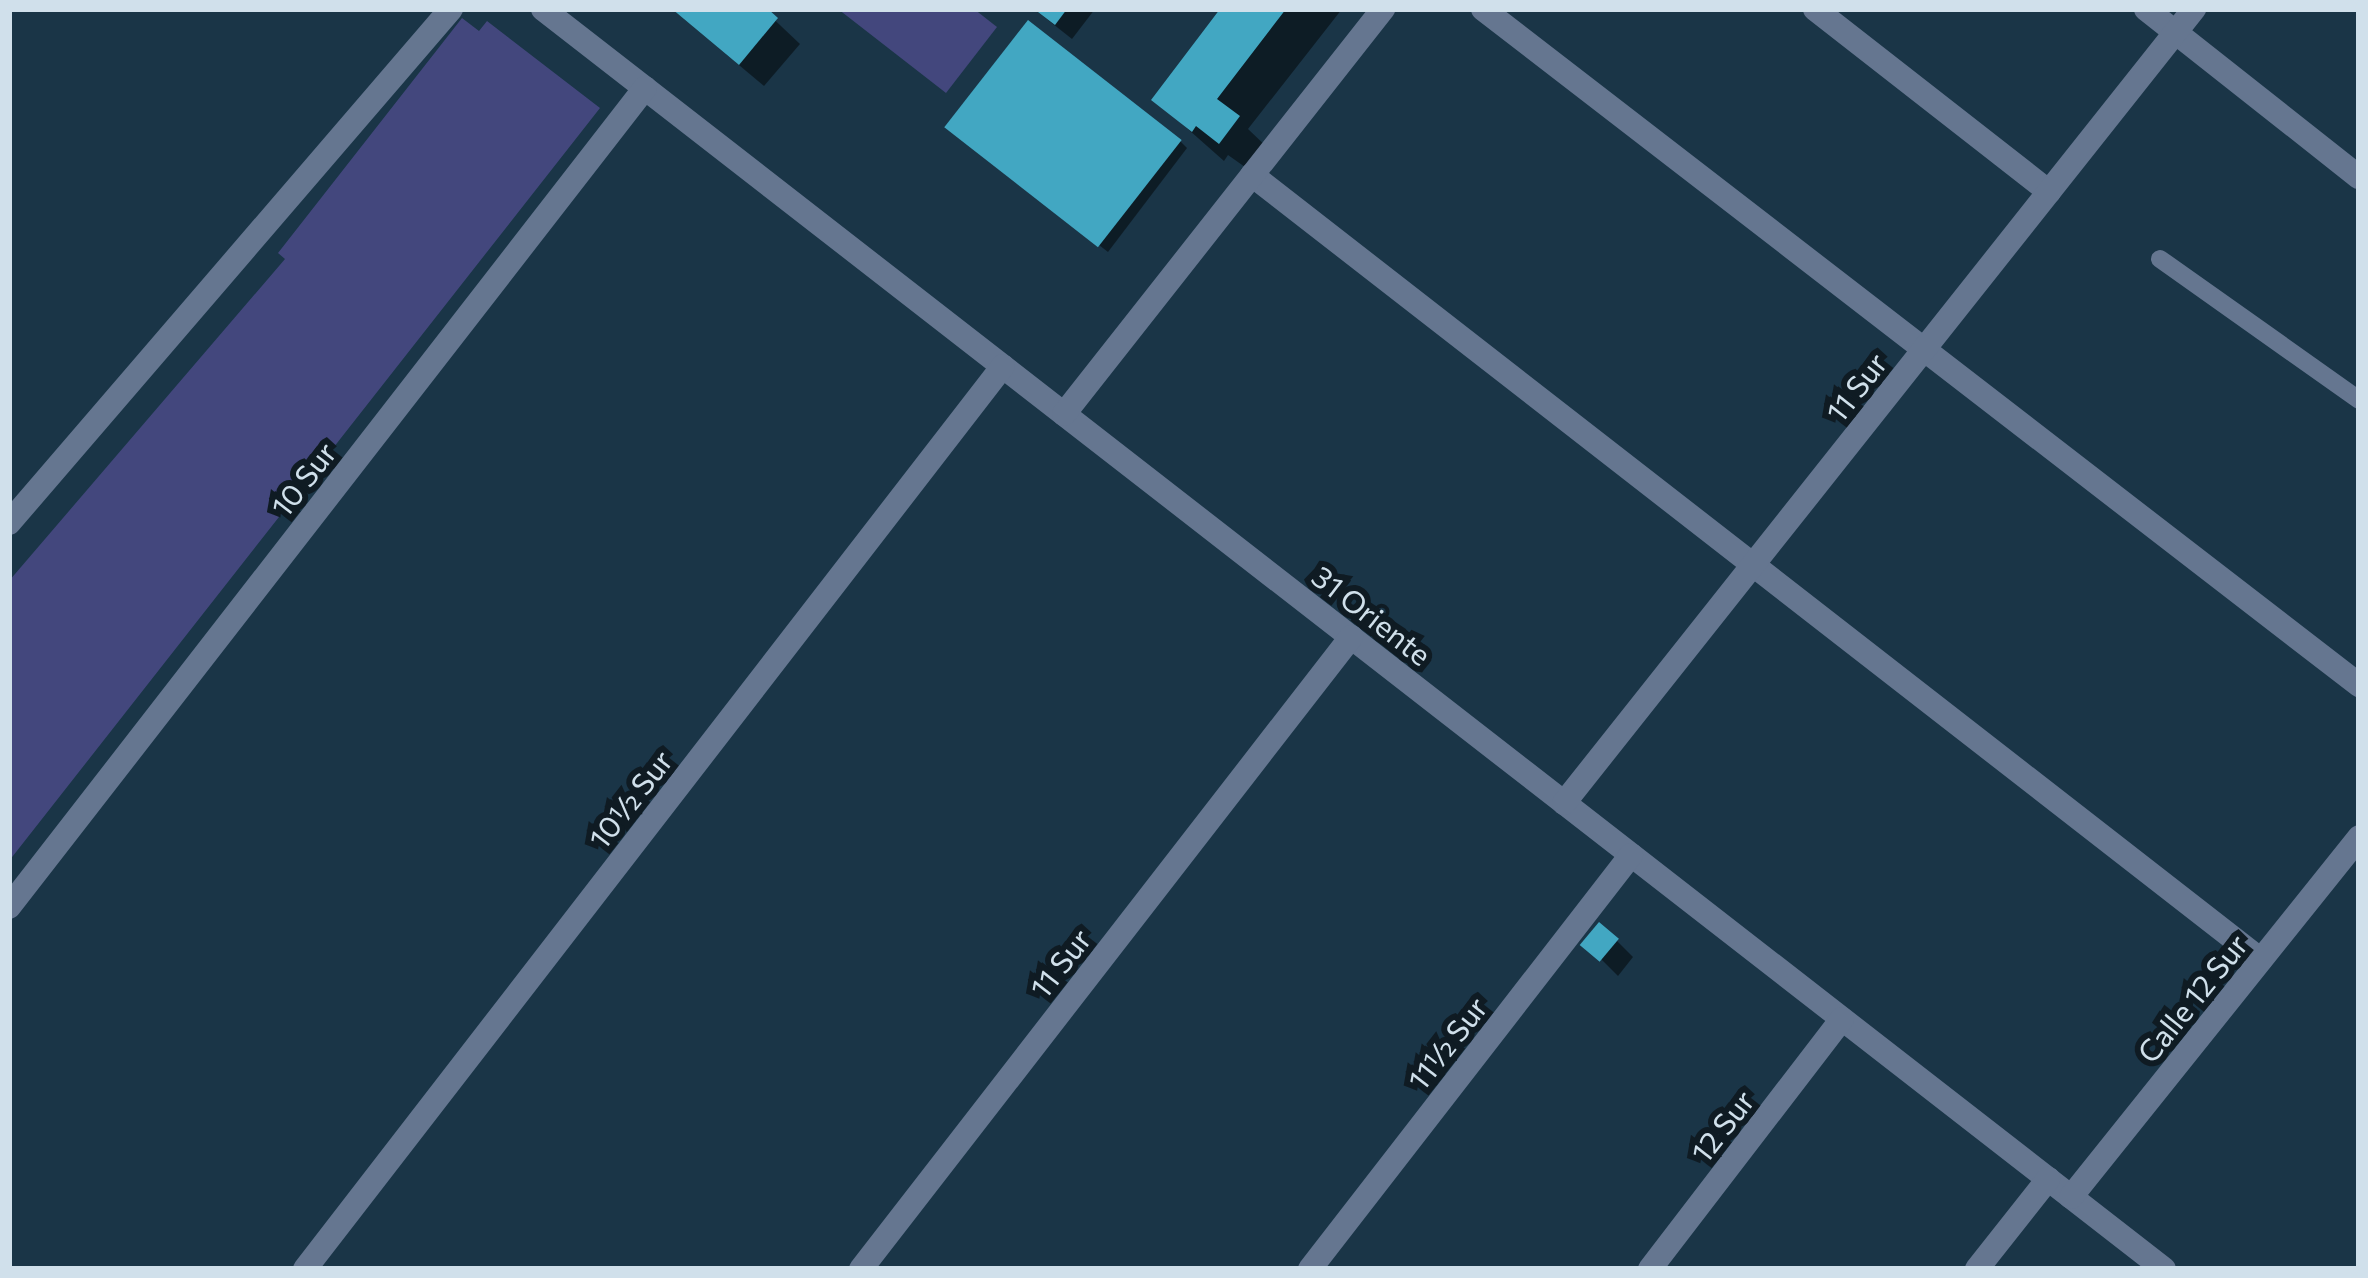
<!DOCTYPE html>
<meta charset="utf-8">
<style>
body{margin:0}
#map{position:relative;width:2368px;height:1278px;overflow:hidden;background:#1a3547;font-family:Commissioner,sans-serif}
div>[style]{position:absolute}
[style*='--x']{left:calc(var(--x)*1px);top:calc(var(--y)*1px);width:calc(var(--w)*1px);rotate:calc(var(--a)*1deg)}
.green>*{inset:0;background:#43477d}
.shadow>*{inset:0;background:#0007}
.building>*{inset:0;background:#42a7c2;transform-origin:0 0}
.service>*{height:18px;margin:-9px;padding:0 9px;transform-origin:9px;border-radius:9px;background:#657690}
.minor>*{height:24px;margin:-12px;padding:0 12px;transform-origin:12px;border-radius:12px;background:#657690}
span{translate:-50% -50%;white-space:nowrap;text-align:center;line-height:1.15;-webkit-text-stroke:12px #0f1b23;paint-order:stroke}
.street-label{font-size:30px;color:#d0e0eb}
.frame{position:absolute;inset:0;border:12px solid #d0e0eb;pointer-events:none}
</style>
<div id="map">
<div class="green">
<i style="clip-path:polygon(838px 9px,974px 9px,997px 27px,946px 93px)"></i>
<i style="clip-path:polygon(462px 18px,479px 31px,487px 21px,600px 108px,9px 861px,9px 581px,285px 259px,278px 253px)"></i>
</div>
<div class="shadow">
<i style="clip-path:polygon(672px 9px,763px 9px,800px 44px,764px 86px)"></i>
<i style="clip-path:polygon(1034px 9px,1095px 9px,1072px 39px)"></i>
<i style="clip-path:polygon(1224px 9px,1342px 9px,1248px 129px,1269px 149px,1252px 172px,1228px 155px,1224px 161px,1155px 100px)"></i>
<i style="clip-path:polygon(957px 135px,1180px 141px,1187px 148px,1108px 252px)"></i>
<i style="clip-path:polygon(1617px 941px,1633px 957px,1618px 976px,1597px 955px)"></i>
</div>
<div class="building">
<i style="clip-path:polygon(672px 9px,768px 9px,778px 18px,739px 65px)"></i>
<i style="clip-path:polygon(1034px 9px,1067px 9px,1055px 25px)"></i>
<i style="clip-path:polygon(1220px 9px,1286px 9px,1217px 99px,1240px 116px,1219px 144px,1196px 126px,1192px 132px,1151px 100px)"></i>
<i style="left:1028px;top:20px;width:195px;height:136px;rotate:38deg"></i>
<i style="left:1599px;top:922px;width:26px;height:30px;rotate:40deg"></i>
</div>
<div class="service">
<i style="--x:2160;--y:259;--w:244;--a:35.3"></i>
</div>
<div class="minor">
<i style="--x:543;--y:9;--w:2053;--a:37.86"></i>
<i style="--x:1483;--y:9;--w:1107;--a:37.66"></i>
<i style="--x:1815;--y:9;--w:297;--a:38"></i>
<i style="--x:2146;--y:9;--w:271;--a:38.3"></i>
<i style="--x:1252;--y:175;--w:1278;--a:37.88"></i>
<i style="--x:1064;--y:414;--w:516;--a:-51.77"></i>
<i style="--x:9;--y:523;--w:678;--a:-49.31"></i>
<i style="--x:1564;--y:803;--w:1014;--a:-51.57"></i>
<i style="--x:9;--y:907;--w:1037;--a:-52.17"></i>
<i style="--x:2071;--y:1197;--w:461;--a:-51.3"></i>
<i style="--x:305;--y:1269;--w:1141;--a:-52.3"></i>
<i style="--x:861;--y:1269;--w:800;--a:-52.21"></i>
<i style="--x:1310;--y:1269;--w:524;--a:-52.21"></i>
<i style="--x:1650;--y:1269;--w:315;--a:-52.5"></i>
<i style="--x:1977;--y:1269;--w:115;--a:-51.7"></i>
</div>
<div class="street-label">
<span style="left:1856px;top:387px;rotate:-52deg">11 Sur</span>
<span style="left:303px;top:479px;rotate:-52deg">10 Sur</span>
<span style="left:1372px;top:615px;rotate:38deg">31 Oriente</span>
<span style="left:630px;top:799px;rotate:-52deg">10½ Sur</span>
<span style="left:1060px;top:963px;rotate:-52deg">11 Sur</span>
<span style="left:2192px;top:998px;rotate:-51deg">Calle 12 Sur</span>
<span style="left:1447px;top:1043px;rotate:-52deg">11½ Sur</span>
<span style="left:1722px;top:1126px;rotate:-52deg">12 Sur</span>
</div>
<div class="frame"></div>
</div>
